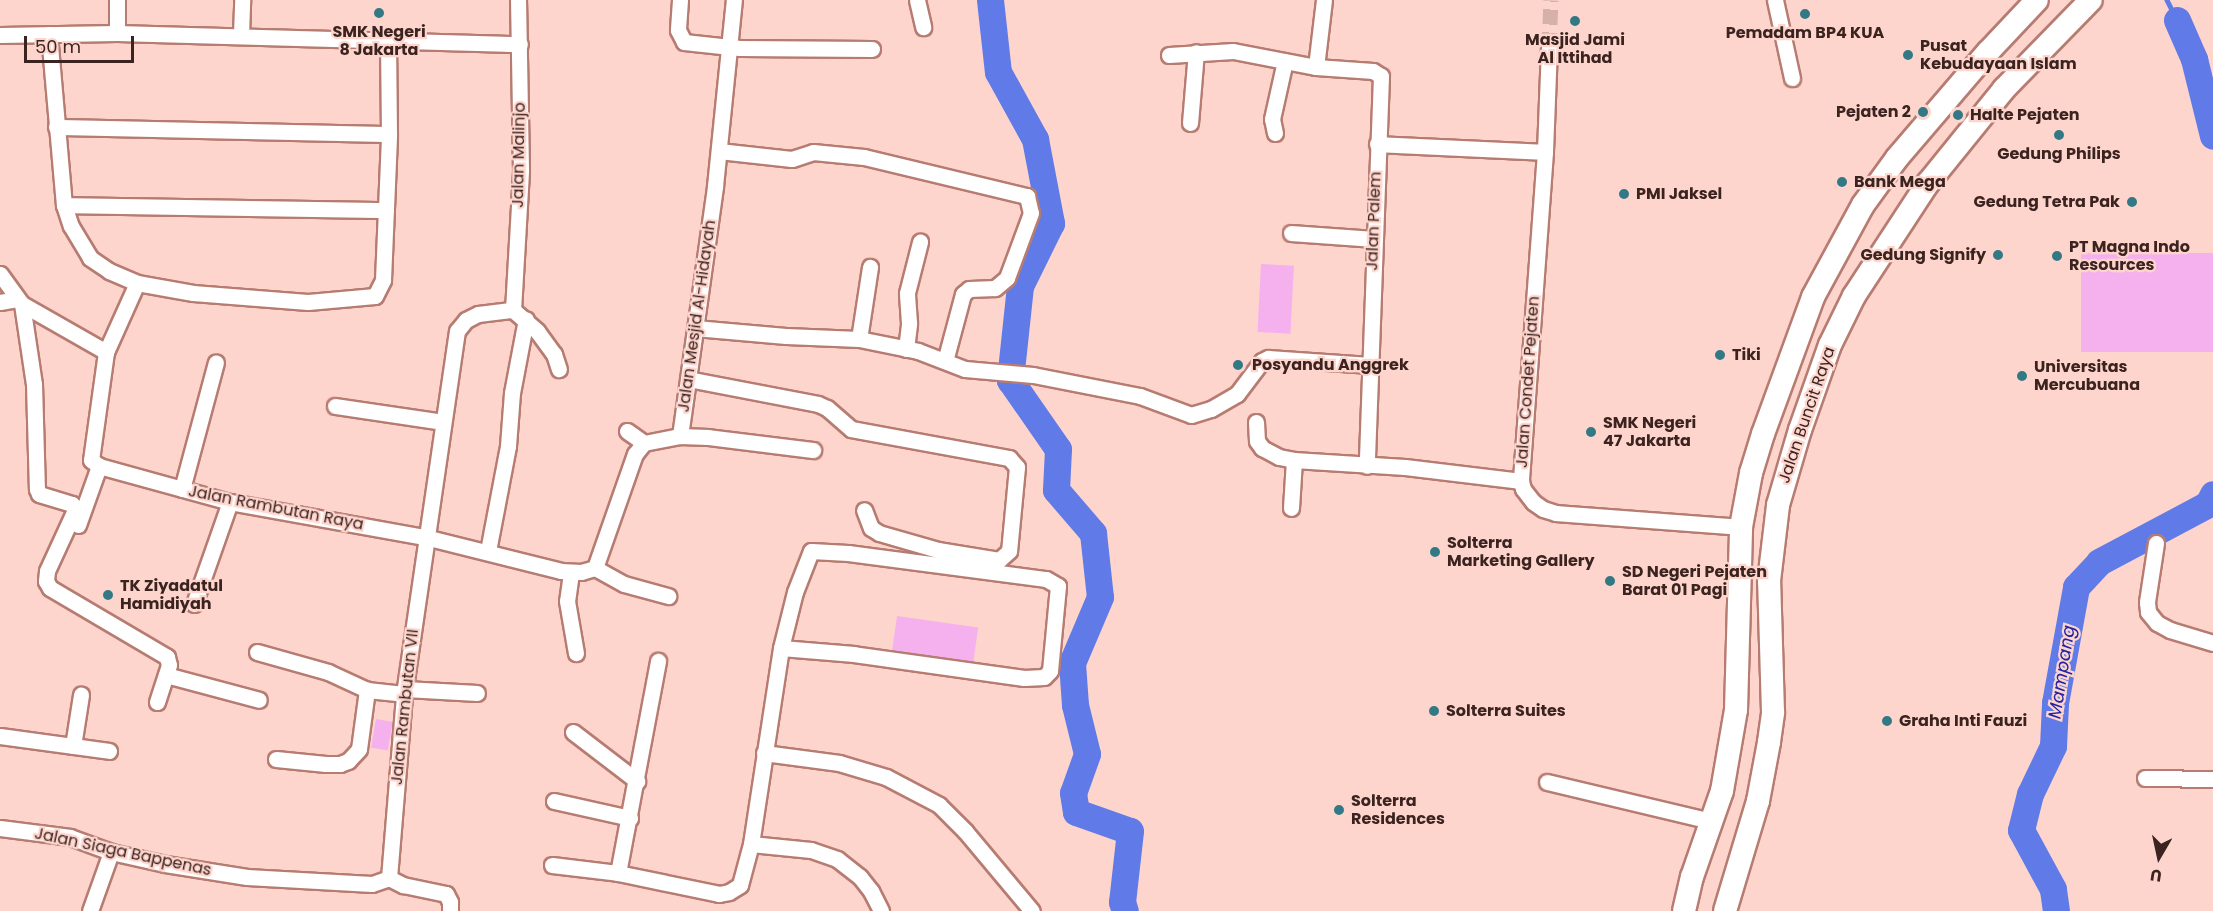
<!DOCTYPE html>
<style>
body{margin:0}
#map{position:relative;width:2213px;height:911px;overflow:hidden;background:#fdd5cd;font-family:Poppins,sans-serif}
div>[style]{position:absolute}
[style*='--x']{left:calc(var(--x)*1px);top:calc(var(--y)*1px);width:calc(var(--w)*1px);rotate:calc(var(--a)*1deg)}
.green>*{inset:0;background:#f5b1ed;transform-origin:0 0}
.stream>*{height:4.5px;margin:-2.25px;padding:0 2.25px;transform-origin:2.25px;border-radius:2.25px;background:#607be7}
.river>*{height:27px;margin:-13.5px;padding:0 13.5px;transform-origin:13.5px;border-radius:13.5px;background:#607be7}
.minor-tunnel>*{height:15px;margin-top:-7.5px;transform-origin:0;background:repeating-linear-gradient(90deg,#d6b1aa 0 15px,transparent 0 23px)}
.roads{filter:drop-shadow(2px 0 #b77c71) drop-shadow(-2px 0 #b77c71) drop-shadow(0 2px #b77c71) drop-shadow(0 -2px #b77c71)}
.minor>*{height:15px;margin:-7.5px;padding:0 7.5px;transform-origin:7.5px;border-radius:7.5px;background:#fff}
.primary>*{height:22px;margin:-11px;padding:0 11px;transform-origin:11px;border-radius:11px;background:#fff}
.dots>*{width:16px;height:16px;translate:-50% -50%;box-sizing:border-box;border:3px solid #fdd5cd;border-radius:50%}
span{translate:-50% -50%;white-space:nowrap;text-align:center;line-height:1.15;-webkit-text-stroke:4.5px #fdd5cd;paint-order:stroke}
.poi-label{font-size:16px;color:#3b231f;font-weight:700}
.left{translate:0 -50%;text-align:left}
.right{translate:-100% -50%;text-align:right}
.street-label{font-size:16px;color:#3b231f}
.water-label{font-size:18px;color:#2124a3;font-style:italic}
.north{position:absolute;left:2129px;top:827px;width:60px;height:60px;-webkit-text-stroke:4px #fdd5cd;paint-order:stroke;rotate:189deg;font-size:16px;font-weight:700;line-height:24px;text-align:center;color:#3b231f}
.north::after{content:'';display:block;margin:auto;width:21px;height:27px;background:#3b231f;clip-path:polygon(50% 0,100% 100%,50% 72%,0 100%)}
.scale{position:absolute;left:24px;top:36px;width:110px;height:27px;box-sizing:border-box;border:3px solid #3b231f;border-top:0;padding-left:8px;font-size:18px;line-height:21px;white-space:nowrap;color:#3b231f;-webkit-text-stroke:4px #fdd5cd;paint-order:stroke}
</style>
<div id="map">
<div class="green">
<i style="left:2213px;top:253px;width:99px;height:132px;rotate:90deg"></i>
<i style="left:1261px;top:264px;width:33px;height:68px;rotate:3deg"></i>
<i style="left:897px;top:616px;width:82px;height:37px;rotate:8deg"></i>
<i style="left:376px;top:719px;width:17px;height:29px;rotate:10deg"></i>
</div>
<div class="stream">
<i style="--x:2167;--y:0;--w:22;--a:63"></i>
</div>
<div class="river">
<i style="--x:990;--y:0;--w:72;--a:83.7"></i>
<i style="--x:998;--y:72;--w:77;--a:61.1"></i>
<i style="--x:1035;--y:139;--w:86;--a:79.2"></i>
<i style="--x:1051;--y:223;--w:70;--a:116.2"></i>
<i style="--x:1020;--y:286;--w:95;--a:96.1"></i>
<i style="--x:1010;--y:380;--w:84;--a:55.2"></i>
<i style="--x:1058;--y:449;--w:41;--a:92.8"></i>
<i style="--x:1056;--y:490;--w:57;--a:49.3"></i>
<i style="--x:1093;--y:533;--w:64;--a:83.8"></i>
<i style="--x:1100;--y:597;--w:72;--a:113"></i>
<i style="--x:1072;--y:663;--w:42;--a:85.9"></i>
<i style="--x:1075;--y:705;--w:50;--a:76.2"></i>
<i style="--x:1087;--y:754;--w:41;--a:109.7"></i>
<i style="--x:1073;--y:793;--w:19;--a:81"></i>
<i style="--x:1076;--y:812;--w:57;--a:19.4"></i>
<i style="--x:1130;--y:831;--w:71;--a:96.4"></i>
<i style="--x:1122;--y:902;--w:9;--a:72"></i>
<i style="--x:2177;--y:20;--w:43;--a:66.4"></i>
<i style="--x:2194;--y:59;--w:79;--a:76.1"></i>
<i style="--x:2056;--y:911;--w:22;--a:-98"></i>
<i style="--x:2053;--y:889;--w:67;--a:-118.5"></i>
<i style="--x:2021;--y:830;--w:37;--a:-76"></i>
<i style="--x:2030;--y:794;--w:53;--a:-64.4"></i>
<i style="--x:2053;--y:746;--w:43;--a:-87.3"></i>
<i style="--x:2055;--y:703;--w:118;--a:-79.7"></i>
<i style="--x:2076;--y:587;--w:34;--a:-47"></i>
<i style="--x:2099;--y:562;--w:123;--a:-28"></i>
<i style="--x:2208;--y:504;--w:11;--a:-63"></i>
</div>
<div class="minor-tunnel">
<i style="--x:1549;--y:47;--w:47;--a:-87.6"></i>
</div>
<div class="roads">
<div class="minor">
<i style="--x:117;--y:0;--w:33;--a:90"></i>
<i style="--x:680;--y:0;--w:30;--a:94"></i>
<i style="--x:678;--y:30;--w:13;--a:63"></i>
<i style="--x:684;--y:42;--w:56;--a:6.1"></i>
<i style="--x:740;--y:48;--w:132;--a:0.4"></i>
<i style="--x:917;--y:0;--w:28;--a:77"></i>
<i style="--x:1775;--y:0;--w:80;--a:77.7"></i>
<i style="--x:49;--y:34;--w:172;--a:85"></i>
<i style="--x:64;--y:205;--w:22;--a:72"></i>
<i style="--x:71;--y:226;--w:37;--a:59"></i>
<i style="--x:90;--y:258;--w:23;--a:34"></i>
<i style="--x:109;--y:271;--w:30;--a:23"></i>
<i style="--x:137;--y:283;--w:57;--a:10.1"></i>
<i style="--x:193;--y:293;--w:115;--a:4.5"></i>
<i style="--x:308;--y:302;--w:67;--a:-5.1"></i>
<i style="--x:375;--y:296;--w:18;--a:-63"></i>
<i style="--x:383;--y:280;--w:146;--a:-87.6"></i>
<i style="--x:389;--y:134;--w:92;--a:-90.6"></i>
<i style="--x:0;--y:35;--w:117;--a:-1"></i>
<i style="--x:117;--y:33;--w:403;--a:1.6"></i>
<i style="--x:241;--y:35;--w:35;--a:-88"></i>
<i style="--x:1549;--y:47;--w:105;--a:92.2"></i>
<i style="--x:1545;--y:152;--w:330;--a:94.2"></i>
<i style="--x:1521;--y:481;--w:8;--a:76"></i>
<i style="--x:1523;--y:489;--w:16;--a:52"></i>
<i style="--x:1533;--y:502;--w:12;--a:35"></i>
<i style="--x:1543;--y:509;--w:14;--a:17"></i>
<i style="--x:1556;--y:513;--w:186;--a:4.3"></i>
<i style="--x:1169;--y:55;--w:64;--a:-3.6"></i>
<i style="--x:1233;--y:51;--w:85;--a:10.9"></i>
<i style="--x:1316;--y:67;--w:57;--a:4"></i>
<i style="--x:1373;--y:71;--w:9;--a:32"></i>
<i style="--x:1381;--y:76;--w:390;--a:92.1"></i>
<i style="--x:1316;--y:67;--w:67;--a:-83.2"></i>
<i style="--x:1190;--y:123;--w:71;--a:-85.2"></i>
<i style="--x:56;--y:127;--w:333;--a:1.2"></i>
<i style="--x:1275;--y:133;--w:14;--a:-102"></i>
<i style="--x:1272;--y:119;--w:59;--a:-77.4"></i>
<i style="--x:1377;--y:144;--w:168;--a:2.7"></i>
<i style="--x:719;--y:151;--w:73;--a:6.3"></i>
<i style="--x:792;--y:159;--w:22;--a:-18"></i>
<i style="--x:813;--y:152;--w:51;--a:5.6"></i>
<i style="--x:864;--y:157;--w:168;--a:13.5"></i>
<i style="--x:1027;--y:196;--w:17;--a:77"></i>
<i style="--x:1031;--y:213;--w:69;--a:110.3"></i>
<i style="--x:1007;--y:278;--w:16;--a:140"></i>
<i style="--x:995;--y:288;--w:26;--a:178"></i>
<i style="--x:969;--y:289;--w:8;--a:140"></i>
<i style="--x:963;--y:294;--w:69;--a:105"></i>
<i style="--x:64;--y:205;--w:322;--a:0.9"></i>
<i style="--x:1291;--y:233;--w:83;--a:4.1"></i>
<i style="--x:0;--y:274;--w:37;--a:54"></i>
<i style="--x:22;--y:304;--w:97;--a:29.7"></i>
<i style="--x:137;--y:283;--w:76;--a:114.2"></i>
<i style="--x:106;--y:352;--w:109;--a:97.9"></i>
<i style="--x:91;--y:460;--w:10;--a:37"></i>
<i style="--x:99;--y:466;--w:136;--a:15.4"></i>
<i style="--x:230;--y:502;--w:198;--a:10.2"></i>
<i style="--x:425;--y:537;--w:140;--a:14"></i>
<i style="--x:561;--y:571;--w:20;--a:3"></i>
<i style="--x:581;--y:572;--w:15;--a:-16"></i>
<i style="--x:595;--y:568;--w:121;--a:-70.7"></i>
<i style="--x:635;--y:454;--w:14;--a:-51"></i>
<i style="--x:644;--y:443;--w:37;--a:-11"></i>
<i style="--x:680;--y:436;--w:28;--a:2"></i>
<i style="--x:708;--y:437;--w:106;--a:7.1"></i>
<i style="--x:0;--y:302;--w:17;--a:-10"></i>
<i style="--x:22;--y:304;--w:81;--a:81.5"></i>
<i style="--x:34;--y:384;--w:105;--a:88.4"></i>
<i style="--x:37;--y:489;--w:5;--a:68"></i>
<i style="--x:39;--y:494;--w:34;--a:17"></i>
<i style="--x:72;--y:504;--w:7;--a:63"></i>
<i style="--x:75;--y:510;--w:67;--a:114.7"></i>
<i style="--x:47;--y:571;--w:10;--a:96"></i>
<i style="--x:46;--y:581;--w:8;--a:60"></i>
<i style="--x:50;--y:588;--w:136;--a:30.5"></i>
<i style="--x:167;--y:657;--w:8;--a:76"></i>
<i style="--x:169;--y:665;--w:39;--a:108"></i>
<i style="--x:513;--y:310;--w:140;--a:-86.7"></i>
<i style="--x:521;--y:170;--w:170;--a:-91"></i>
<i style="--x:695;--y:328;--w:91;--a:5"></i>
<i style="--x:786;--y:336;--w:73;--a:2.4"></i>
<i style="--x:859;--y:339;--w:60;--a:11.5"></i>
<i style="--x:918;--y:351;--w:50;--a:21"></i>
<i style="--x:965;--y:369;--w:68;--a:5"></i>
<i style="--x:1033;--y:375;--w:109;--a:11.1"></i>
<i style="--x:1140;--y:396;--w:54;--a:20.4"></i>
<i style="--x:1191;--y:415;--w:21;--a:-17"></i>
<i style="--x:1211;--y:409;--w:30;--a:-30"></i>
<i style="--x:1237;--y:394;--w:41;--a:-52.9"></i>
<i style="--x:1262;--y:361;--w:7;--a:-27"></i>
<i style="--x:1268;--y:358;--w:102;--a:3.9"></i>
<i style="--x:859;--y:339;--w:73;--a:-81.3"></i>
<i style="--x:906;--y:349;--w:26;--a:-83"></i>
<i style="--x:909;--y:323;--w:30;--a:-94"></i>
<i style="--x:907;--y:293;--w:53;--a:-75.7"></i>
<i style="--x:688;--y:379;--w:132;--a:10.9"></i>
<i style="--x:818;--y:404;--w:10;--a:24"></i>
<i style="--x:827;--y:408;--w:32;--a:41"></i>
<i style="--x:851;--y:429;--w:161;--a:10.4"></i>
<i style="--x:1009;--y:458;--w:12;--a:48"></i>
<i style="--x:1017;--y:467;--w:84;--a:95.4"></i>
<i style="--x:1009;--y:551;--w:13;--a:138"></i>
<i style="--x:999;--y:560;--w:62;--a:-170.7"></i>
<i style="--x:938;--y:550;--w:61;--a:-163.9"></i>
<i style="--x:879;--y:533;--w:9;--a:-148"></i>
<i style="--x:871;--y:528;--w:19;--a:-111"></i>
<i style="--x:335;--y:406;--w:109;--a:8.4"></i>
<i style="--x:1256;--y:422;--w:19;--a:87"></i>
<i style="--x:1257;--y:441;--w:9;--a:54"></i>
<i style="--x:1262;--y:448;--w:19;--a:28"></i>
<i style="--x:1279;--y:457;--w:15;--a:11"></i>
<i style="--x:1294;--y:460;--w:48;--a:93.6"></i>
<i style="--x:627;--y:431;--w:21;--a:35"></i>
<i style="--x:680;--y:436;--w:252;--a:-82"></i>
<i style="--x:715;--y:186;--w:187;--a:-84.2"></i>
<i style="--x:1294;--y:460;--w:111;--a:3.6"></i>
<i style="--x:1405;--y:467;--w:117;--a:6.9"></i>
<i style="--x:182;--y:489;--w:131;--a:-75"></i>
<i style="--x:78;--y:525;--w:63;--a:-70.4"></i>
<i style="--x:2156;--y:543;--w:60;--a:98.7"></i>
<i style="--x:2147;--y:602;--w:10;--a:84"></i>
<i style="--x:2148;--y:612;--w:14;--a:51"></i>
<i style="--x:2157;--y:623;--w:15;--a:28"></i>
<i style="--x:2170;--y:630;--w:45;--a:16.8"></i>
<i style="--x:488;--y:551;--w:107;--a:-79.2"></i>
<i style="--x:508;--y:446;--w:53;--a:-85.7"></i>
<i style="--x:512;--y:393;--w:75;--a:-79.3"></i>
<i style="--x:595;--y:568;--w:33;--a:29"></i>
<i style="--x:624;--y:584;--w:46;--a:15.3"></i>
<i style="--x:571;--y:573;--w:28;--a:98"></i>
<i style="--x:567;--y:601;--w:53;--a:80.2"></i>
<i style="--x:194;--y:604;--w:108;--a:-70.6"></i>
<i style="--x:257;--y:652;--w:74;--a:15.7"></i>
<i style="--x:328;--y:672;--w:43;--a:24.8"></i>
<i style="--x:367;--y:690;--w:37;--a:6"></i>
<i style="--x:166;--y:675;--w:96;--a:15"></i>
<i style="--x:405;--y:689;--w:72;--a:3.2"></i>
<i style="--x:573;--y:732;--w:81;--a:37.4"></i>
<i style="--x:0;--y:736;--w:110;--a:7.8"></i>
<i style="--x:73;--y:746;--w:52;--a:-81.1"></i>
<i style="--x:764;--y:753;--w:76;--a:7.6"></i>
<i style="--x:839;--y:763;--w:49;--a:16.6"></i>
<i style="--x:886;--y:777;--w:60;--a:27.8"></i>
<i style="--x:939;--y:805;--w:37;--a:45"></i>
<i style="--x:965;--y:831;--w:104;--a:50.1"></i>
<i style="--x:276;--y:759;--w:50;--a:5.7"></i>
<i style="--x:326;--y:764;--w:14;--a:0"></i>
<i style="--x:340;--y:764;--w:9;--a:-21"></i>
<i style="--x:348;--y:761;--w:16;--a:-47"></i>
<i style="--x:359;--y:749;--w:60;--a:-82.3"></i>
<i style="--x:2145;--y:778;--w:68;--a:0.8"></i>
<i style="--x:1547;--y:782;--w:169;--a:13.4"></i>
<i style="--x:554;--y:801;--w:78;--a:12.6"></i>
<i style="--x:0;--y:828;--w:71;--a:7.3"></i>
<i style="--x:70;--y:837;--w:44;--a:20.1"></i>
<i style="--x:111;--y:852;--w:55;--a:12.5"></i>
<i style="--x:165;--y:864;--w:83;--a:9"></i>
<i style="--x:247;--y:877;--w:125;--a:3.2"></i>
<i style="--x:372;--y:884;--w:18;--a:-19"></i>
<i style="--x:751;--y:844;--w:60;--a:5.7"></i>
<i style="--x:811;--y:850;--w:28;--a:19"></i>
<i style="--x:837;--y:859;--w:29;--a:38"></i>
<i style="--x:860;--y:877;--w:18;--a:52"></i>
<i style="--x:871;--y:891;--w:22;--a:63"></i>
<i style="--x:552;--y:865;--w:66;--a:6.9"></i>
<i style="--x:618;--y:873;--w:103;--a:11.7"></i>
<i style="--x:719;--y:894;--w:10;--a:-11"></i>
<i style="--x:729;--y:892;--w:13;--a:-32"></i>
<i style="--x:740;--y:885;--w:42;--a:-75"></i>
<i style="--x:751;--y:844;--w:198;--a:-81.3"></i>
<i style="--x:781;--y:648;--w:58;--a:-76"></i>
<i style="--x:795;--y:592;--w:44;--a:-68.7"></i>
<i style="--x:811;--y:551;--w:37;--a:3"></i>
<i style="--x:848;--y:553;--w:200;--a:7.5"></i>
<i style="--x:1046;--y:579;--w:14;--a:30"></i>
<i style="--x:1058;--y:586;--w:85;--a:95.4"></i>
<i style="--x:1050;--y:671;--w:8;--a:135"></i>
<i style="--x:1044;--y:677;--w:20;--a:177"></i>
<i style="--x:1024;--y:678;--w:172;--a:-172"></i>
<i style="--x:854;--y:654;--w:73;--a:-175.3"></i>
<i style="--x:618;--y:873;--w:216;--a:-79.3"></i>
<i style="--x:389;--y:878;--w:185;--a:-85.3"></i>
<i style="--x:404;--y:694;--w:367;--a:-81.7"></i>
<i style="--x:457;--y:331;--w:14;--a:-51"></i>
<i style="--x:466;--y:320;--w:13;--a:-27"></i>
<i style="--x:478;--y:314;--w:35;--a:-7"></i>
<i style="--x:513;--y:310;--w:32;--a:41"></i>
<i style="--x:537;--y:331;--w:29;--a:54"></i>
<i style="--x:554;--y:354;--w:16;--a:72"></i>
<i style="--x:389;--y:878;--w:16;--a:27"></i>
<i style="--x:403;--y:885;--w:44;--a:11.8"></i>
<i style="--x:446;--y:894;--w:9;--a:63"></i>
<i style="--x:450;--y:902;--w:9;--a:90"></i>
<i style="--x:90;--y:911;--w:63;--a:-70.4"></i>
</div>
<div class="primary">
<i style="--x:1684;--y:911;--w:35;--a:-77"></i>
<i style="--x:1692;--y:877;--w:91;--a:-70.8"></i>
<i style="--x:1722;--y:791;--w:82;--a:-80.2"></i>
<i style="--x:1736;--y:710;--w:183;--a:-88.4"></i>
<i style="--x:1741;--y:527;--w:55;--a:-79.5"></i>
<i style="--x:1751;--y:473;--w:41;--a:-72.9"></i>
<i style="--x:1763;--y:434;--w:146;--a:-69.9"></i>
<i style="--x:1813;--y:297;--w:105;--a:-61.5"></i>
<i style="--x:1863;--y:205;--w:58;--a:-54.1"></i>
<i style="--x:1897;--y:158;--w:140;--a:-49.4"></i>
<i style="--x:1988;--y:52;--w:71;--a:-46.7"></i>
<i style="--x:1725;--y:911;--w:115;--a:-73.3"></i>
<i style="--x:1758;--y:801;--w:60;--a:-79.4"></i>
<i style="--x:1769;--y:742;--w:30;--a:-82"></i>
<i style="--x:1773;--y:712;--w:131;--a:-91.7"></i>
<i style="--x:1769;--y:581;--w:77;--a:-83.2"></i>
<i style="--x:1778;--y:505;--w:78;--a:-73.7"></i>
<i style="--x:1800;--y:430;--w:90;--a:-70.6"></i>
<i style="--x:1830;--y:345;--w:55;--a:-63.9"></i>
<i style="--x:1854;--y:296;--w:135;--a:-56.8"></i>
<i style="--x:1928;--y:183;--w:121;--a:-51"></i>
<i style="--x:2004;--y:89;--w:124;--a:-45.7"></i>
</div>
</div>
<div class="dots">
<i style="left:379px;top:13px;background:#337985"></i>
<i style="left:1805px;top:14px;background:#337985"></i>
<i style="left:1575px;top:21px;background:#337985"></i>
<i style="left:1908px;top:55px;background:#337985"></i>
<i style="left:1923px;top:112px;background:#337985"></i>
<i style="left:1958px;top:115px;background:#337985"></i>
<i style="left:2059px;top:135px;background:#337985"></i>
<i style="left:1842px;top:182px;background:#337985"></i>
<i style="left:1624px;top:194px;background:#337985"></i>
<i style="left:2132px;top:202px;background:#337985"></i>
<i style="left:1998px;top:255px;background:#337985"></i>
<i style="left:2057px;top:256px;background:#337985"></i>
<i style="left:1720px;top:355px;background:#337985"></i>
<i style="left:1238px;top:365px;background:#337985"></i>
<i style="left:2022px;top:376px;background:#337985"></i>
<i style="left:1591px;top:432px;background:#337985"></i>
<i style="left:1435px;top:552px;background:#337985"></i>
<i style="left:1610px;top:581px;background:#337985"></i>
<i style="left:108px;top:595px;background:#337985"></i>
<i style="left:1434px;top:711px;background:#337985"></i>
<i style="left:1887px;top:721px;background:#337985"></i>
<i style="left:1339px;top:810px;background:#337985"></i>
</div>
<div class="poi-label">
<span style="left:379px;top:41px">SMK Negeri<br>8 Jakarta</span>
<span style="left:1805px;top:33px">Pemadam BP4 KUA</span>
<span style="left:1575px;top:49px">Masjid Jami<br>Al Ittihad</span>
<span class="left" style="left:1920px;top:55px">Pusat<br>Kebudayaan Islam</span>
<span class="right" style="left:1911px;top:112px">Pejaten 2</span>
<span class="left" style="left:1970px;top:115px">Halte Pejaten</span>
<span style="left:2059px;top:154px">Gedung Philips</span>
<span class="left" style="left:1854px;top:182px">Bank Mega</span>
<span class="left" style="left:1636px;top:194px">PMI Jaksel</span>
<span class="right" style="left:2120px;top:202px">Gedung Tetra Pak</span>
<span class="left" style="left:2069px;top:256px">PT Magna Indo<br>Resources</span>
<span class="right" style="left:1986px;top:255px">Gedung Signify</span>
<span class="left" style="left:1732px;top:355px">Tiki</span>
<span class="left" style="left:1252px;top:365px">Posyandu Anggrek</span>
<span class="left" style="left:2034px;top:376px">Universitas<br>Mercubuana</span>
<span class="left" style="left:1603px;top:432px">SMK Negeri<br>47 Jakarta</span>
<span class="left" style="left:1447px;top:552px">Solterra<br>Marketing Gallery</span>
<span class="left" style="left:1622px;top:581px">SD Negeri Pejaten<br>Barat 01 Pagi</span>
<span class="left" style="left:120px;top:595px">TK Ziyadatul<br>Hamidiyah</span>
<span class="left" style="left:1446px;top:711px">Solterra Suites</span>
<span class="left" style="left:1899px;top:721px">Graha Inti Fauzi</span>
<span class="left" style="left:1351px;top:810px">Solterra<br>Residences</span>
</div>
<div class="street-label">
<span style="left:519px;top:155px;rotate:-89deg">Jalan Malinjo</span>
<span style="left:1374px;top:221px;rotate:-88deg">Jalan Palem</span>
<span style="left:697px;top:316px;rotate:-82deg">Jalan Mesjid Al-Hidayah</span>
<span style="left:1528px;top:382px;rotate:-86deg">Jalan Condet Pejaten</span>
<span style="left:1807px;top:415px;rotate:-71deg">Jalan Buncit Raya</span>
<span style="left:276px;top:508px;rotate:11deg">Jalan Rambutan Raya</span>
<span style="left:405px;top:707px;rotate:-84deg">Jalan Rambutan VII</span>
<span style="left:123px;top:852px;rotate:12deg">Jalan Siaga Bappenas</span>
</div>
<div class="water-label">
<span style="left:2062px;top:672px;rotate:-81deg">Mampang</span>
</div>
<div class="north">U</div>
<div class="scale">50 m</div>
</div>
